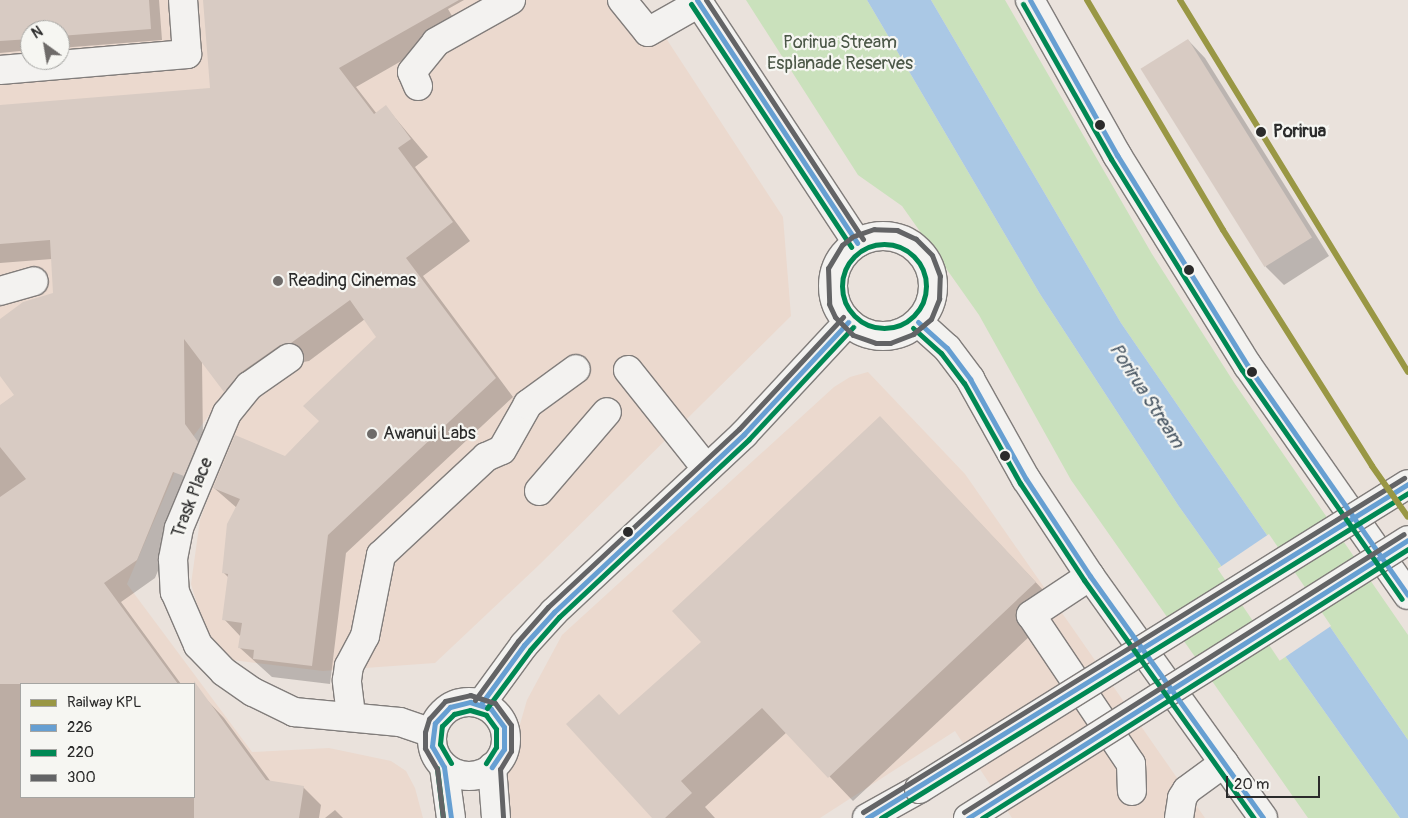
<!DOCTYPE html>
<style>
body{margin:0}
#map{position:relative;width:1408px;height:818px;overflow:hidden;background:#eae2dc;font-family:Pangolin,sans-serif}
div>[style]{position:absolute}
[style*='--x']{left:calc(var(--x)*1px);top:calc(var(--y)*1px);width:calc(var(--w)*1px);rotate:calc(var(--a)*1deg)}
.built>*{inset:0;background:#ebd9ce}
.green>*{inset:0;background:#cae1bc}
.water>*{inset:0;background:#aac8e5}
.pier>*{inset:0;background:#eae2dc;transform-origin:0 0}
.shadow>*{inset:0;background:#0003}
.building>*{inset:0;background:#d8cbc3;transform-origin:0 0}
.roads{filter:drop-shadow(1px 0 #817d7b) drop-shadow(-1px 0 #817d7b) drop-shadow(0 1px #817d7b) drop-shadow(0 -1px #817d7b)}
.minor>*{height:28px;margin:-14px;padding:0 14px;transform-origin:14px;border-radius:14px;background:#f3f2f0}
.minor>.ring{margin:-14px;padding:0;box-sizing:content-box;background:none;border:28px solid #f3f2f0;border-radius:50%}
.major>*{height:28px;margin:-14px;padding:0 14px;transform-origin:14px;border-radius:14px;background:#f3f2f0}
.major>.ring{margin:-14px;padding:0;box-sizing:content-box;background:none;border:28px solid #f3f2f0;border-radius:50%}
.bridges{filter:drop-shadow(1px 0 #817d7b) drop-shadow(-1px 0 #817d7b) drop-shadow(0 1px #817d7b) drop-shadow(0 -1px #817d7b)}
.major-bridge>*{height:28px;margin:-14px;padding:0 14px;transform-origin:14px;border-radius:14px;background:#f3f2f0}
.bus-1>*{height:5px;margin:-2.5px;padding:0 2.5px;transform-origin:2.5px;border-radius:2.5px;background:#669fd2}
.bus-2>*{height:5px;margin:-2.5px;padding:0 2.5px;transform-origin:2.5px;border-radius:2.5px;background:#008854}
.bus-2>.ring{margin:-2.5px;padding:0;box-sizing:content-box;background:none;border:5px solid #008854;border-radius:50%}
.bus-3>*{height:5px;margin:-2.5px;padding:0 2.5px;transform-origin:2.5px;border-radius:2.5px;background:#636466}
.rail-1>*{height:6px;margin:-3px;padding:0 3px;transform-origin:3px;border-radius:3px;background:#999744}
.dots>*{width:14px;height:14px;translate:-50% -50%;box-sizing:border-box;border:2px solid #f6f6f2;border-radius:50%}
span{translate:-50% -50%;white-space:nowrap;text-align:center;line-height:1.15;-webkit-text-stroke:4.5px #f6f6f2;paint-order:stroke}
.park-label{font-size:18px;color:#4c5848}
.stop-label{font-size:18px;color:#2b2b2b;font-weight:700}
.left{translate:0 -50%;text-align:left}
.poi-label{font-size:18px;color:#2b2b2b}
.street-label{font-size:18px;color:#2b2b2b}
.water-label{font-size:19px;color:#495764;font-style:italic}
.legend{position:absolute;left:20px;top:683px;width:175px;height:115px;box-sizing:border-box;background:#f6f6f2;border:1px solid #a5a5a2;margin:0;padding:6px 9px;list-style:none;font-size:15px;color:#2b2b2b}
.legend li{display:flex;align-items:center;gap:10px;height:25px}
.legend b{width:25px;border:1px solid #a5a5a2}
.north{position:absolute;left:20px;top:20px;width:50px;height:50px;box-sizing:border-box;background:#f6f6f2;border:1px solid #a5a5a2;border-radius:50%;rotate:328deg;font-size:14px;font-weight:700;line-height:20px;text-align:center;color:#2b2b2b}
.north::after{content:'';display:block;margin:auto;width:18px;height:22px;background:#6e6b69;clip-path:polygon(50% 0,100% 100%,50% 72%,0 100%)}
.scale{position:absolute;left:1226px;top:776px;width:94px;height:22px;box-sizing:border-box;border:2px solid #2b2b2b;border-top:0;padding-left:6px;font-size:15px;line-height:18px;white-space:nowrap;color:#2b2b2b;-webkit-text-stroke:4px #f6f6f2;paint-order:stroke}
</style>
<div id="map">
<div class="built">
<i style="clip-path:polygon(evenodd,0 0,641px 0,783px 217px,791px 316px,539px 565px,435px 663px,323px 671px,232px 660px,205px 631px,191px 584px,200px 520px,232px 432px,251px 401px,225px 394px,186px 446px,127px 584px,252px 752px,329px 748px,391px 761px,406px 771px,415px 788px,423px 818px,0 818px,0 0,30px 30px,60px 30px,60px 60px,30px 60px,30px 30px,0 0,21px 684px,194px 684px,194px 797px,21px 797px,21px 684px)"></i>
<i style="clip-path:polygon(868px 372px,965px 474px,1205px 818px,1012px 818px,955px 731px,820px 818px,506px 818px,505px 776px,527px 700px,562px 635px,834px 387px,850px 377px)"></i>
</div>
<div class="green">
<i style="clip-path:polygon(746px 0,867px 0,1040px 294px,1178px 505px,1400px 818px,1308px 818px,1071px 480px,979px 315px,902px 206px,858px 175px)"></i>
<i style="clip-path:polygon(931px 0,1005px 0,1152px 254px,1235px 384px,1408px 635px,1408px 740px,1121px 323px)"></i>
</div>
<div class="water">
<i style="clip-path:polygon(867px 0,931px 0,1121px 323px,1408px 740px,1408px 818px,1400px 818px,1178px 505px,1040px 294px)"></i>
</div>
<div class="pier">
<i style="left:1269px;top:534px;width:111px;height:62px;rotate:56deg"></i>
</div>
<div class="shadow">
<i style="clip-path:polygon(0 0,159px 0,162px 40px,60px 48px,60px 30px,30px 30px,30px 50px,0 53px)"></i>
<i style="clip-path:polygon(204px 0,464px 0,448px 9px,459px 28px,356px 87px,377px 114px,386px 107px,428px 157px,415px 167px,470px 241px,423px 276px,513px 397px,346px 553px,330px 684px,272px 677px,240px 648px,241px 637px,224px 619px,229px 578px,223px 572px,237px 508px,214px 488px,285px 457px,320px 421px,378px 337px,365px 319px,309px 361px,298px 363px,243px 409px,202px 361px,203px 443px,192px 489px,155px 578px,121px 602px,181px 684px,21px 684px,21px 797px,194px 797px,194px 701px,206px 699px,224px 718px,271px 782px,303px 787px,321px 805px,319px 818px,0 818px,0 406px,15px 395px,0 374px,0 320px,54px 294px,52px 259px,0 263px,0 106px,211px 89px)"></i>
<i style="clip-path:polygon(1188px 40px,1205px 58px,1329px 256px,1284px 285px,1266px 267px)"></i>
<i style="clip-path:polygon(880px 417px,1060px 608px,853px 801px,787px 732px,705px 807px,715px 818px,654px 818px,620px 716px,702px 642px)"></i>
<i style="clip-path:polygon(335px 810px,343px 818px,325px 818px)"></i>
</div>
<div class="building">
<i style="clip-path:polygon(0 0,149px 0,151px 29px,60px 36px,60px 30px,30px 30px,30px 39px,0 41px)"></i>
<i style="clip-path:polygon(203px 0,459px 0,339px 68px,374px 114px,386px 105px,411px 139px,398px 148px,453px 222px,406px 258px,496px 378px,328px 535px,312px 666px,253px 659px,254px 650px,238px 648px,242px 623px,222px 620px,228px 574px,222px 573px,227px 524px,240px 499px,213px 488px,235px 435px,285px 456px,319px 421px,303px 406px,376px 337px,350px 300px,291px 343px,280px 345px,240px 373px,224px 392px,184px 339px,185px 424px,198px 442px,184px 476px,173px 472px,137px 560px,104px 583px,178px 684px,0 684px,0 497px,26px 479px,0 447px,0 405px,14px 395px,0 376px,0 319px,23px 302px,53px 293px,50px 240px,0 244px,0 105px,210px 88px)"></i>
<i style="left:1188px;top:39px;width:234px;height:56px;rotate:58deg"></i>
<i style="clip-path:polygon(880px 416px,1036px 582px,828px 778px,762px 708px,681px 781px,692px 793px,665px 818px,652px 818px,566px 724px,599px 694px,619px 715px,701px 642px,672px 611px)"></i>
<i style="clip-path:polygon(194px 681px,266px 780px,304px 786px,299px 818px,194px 818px)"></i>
</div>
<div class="roads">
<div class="minor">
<i style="--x:622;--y:0;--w:41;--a:50.9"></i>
<i style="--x:648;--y:32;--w:59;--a:-29.6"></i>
<i style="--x:1030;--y:0;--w:178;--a:60.7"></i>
<i style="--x:1117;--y:155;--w:248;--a:58.2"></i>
<i style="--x:1248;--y:366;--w:279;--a:55.1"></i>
<i style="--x:0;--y:70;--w:188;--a:-4.9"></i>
<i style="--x:187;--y:54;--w:54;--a:-94.2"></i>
<i style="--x:418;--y:86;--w:15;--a:-113"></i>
<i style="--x:412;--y:72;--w:38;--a:-51"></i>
<i style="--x:436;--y:42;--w:86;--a:-29.2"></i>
<i style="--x:0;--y:291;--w:35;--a:-16"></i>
<i style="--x:289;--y:358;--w:49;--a:145"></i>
<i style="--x:249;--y:386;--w:35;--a:129"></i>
<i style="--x:227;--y:413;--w:125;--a:112.7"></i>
<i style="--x:179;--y:528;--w:32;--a:101"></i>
<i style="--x:173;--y:559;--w:33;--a:87"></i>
<i style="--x:175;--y:592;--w:58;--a:66.5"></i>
<i style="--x:198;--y:645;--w:37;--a:46"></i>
<i style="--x:224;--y:672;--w:35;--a:35"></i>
<i style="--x:253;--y:692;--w:46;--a:26"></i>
<i style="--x:294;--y:712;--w:106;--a:5.4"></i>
<i style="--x:400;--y:722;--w:34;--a:19"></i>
<i style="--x:628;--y:370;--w:125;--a:51.5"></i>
<i style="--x:539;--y:491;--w:104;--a:-49.3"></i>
<i style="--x:1090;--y:576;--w:71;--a:146.5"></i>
<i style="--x:1031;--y:615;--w:179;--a:56.1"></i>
<i style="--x:1131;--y:764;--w:27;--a:88"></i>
<i class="ring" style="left:432px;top:702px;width:46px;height:46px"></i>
<i style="--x:481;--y:704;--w:73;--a:-53.9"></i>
<i style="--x:524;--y:645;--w:45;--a:-47.7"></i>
<i style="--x:554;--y:612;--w:260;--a:-43.1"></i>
<i style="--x:744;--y:434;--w:153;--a:-47.1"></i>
<i style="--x:351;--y:715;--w:35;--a:-97"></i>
<i style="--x:347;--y:680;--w:14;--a:-82"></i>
<i style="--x:349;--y:666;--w:34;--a:-62"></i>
<i style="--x:365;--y:636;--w:83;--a:-78.8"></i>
<i style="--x:381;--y:555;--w:144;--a:-43"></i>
<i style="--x:486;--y:457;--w:17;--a:-24"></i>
<i style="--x:502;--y:450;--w:53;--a:-60.5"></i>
<i style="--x:528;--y:404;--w:59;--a:-36.1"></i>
<i style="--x:444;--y:767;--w:51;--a:82.2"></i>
<i style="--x:492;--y:767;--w:51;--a:85.5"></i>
<i style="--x:1179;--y:818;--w:20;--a:-81"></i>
<i style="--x:1182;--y:798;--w:9;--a:-58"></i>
<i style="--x:1187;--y:790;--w:46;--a:-36.1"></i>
</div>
<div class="major">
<i style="--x:697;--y:0;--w:291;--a:56.6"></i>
<i class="ring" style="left:833px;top:236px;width:72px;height:72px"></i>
<i style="--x:918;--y:322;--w:39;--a:42"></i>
<i style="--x:947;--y:348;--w:39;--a:53"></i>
<i style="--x:970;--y:379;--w:115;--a:60.8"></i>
<i style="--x:1026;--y:479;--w:116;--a:56.6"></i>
<i style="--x:1090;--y:576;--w:297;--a:54.4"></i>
<i style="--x:867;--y:818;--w:60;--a:-29.1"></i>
</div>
</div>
<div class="bridges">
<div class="major-bridge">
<i style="--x:919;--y:789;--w:576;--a:-31.95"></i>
<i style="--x:968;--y:818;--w:520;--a:-32.29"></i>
</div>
</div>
<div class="bus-1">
<i style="--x:697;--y:0;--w:291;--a:56.6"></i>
<i style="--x:1030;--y:0;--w:178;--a:60.7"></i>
<i style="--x:1117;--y:155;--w:248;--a:58.2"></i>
<i style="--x:1248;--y:366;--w:279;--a:55.1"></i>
<i style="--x:918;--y:322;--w:39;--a:42"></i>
<i style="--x:947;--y:348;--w:39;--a:53"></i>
<i style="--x:970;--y:379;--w:115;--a:60.8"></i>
<i style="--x:1026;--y:479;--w:116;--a:56.6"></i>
<i style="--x:1090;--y:576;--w:297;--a:54.4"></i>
<i style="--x:481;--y:704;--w:73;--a:-53.9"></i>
<i style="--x:524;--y:645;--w:45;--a:-47.7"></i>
<i style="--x:554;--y:612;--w:260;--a:-43.1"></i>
<i style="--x:744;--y:434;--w:153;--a:-47.1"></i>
<i style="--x:444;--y:767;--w:24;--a:-120"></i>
<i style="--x:432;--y:746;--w:23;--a:-83"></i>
<i style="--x:435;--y:723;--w:22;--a:-47"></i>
<i style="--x:450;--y:707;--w:21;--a:-14"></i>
<i style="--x:470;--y:702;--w:22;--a:18"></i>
<i style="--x:491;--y:709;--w:22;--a:54"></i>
<i style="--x:504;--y:727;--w:22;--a:90"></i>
<i style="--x:504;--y:749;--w:22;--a:124"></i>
<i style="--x:444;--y:767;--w:51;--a:82.2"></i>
<i style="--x:867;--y:818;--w:636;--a:-31.69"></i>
<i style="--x:968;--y:818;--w:520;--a:-32.29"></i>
</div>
<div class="bus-2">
<i style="--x:691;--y:4;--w:291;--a:56.6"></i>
<i style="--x:1023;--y:4;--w:178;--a:60.4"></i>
<i style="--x:1111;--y:159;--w:248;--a:58.2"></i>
<i style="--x:1242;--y:370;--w:279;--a:55.1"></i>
<i class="ring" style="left:842px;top:244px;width:79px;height:79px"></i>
<i style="--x:913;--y:328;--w:38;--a:42"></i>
<i style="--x:941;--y:353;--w:38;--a:53"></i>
<i style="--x:964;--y:383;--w:115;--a:60.8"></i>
<i style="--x:1020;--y:483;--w:116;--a:56.6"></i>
<i style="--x:1084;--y:580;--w:292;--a:54.5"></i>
<i style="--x:487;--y:708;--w:72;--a:-53.4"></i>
<i style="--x:530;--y:650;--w:44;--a:-48.7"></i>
<i style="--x:559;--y:617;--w:260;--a:-43.1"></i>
<i style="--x:749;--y:439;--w:153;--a:-47.1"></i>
<i style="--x:451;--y:763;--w:22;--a:-120"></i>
<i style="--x:440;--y:744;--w:18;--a:-84"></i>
<i style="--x:442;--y:726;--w:17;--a:-45"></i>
<i style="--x:454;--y:714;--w:16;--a:-14"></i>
<i style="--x:470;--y:710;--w:17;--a:17"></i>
<i style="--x:486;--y:715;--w:17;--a:54"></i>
<i style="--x:496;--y:729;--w:18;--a:90"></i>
<i style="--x:496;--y:747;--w:19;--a:122"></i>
<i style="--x:437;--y:768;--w:50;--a:83.2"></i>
<i style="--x:881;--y:818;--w:619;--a:-31.66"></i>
<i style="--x:982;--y:818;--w:504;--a:-32.27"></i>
</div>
<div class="bus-3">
<i style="--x:706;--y:0;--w:286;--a:56.7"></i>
<i style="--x:852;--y:237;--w:13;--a:141"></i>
<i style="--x:842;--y:245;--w:27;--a:121"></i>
<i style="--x:828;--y:268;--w:36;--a:88"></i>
<i style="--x:829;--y:304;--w:14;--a:65"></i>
<i style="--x:835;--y:317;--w:25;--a:45"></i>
<i style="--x:853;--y:335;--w:24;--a:19"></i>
<i style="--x:876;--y:343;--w:14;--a:0"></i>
<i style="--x:890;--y:343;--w:25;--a:-21"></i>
<i style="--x:913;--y:334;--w:23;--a:-40"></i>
<i style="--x:931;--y:319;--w:22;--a:-68"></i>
<i style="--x:939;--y:299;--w:23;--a:-88"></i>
<i style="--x:940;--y:276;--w:22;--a:-111"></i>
<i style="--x:932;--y:255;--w:23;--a:-135"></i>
<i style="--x:916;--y:239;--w:21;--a:-155"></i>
<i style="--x:897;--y:230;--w:23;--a:-178"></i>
<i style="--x:874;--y:229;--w:21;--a:161"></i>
<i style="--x:475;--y:700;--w:73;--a:-53.9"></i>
<i style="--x:518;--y:641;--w:45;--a:-48.6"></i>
<i style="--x:548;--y:607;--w:261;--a:-43"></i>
<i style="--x:739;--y:429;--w:153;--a:-47.1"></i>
<i style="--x:863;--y:812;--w:636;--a:-31.69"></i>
<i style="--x:964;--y:812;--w:520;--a:-32.29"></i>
<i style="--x:443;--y:818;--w:49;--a:-97"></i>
<i style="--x:437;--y:769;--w:24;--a:-120"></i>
<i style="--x:425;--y:748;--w:16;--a:-90"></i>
<i style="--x:425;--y:732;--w:14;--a:-73"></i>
<i style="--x:429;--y:719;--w:24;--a:-48"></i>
<i style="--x:445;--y:701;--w:26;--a:-13"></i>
<i style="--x:470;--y:695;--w:26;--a:18"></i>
<i style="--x:495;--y:703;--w:27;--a:54"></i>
<i style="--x:511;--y:725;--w:26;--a:90"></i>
<i style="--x:511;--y:751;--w:21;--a:121"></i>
<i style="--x:500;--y:769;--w:48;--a:86.4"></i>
</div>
<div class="rail-1">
<i style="--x:1087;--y:0;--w:267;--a:59.4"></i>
<i style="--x:1223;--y:230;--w:279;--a:57.7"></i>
<i style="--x:1372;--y:466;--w:62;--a:54.8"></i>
<i style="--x:1180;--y:0;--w:436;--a:58.5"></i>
</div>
<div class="dots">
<i style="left:1100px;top:125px;background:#2b2b2b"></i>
<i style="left:1261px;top:132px;background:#2b2b2b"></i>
<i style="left:1189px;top:270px;background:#2b2b2b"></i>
<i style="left:278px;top:281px;background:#6e6b69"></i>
<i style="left:1252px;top:372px;background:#2b2b2b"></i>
<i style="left:372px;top:434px;background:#6e6b69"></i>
<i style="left:1005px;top:456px;background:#2b2b2b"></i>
<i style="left:628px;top:532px;background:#2b2b2b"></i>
</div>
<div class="park-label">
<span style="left:840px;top:54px">Porirua Stream<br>Esplanade Reserves</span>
</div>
<div class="stop-label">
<span class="left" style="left:1273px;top:132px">Porirua</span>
</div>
<div class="poi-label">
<span class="left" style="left:288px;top:281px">Reading Cinemas</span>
<span class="left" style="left:383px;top:434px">Awanui Labs</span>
</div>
<div class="street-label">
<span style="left:193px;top:498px;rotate:-69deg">Trask Place</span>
</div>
<div class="water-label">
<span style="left:1146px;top:396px;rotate:57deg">Porirua Stream</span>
</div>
<ul class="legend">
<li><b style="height:6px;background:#999744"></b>Railway KPL</li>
<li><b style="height:6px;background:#669fd2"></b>226</li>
<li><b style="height:6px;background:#008854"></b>220</li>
<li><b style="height:6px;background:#636466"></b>300</li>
</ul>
<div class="north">N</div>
<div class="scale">20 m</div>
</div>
